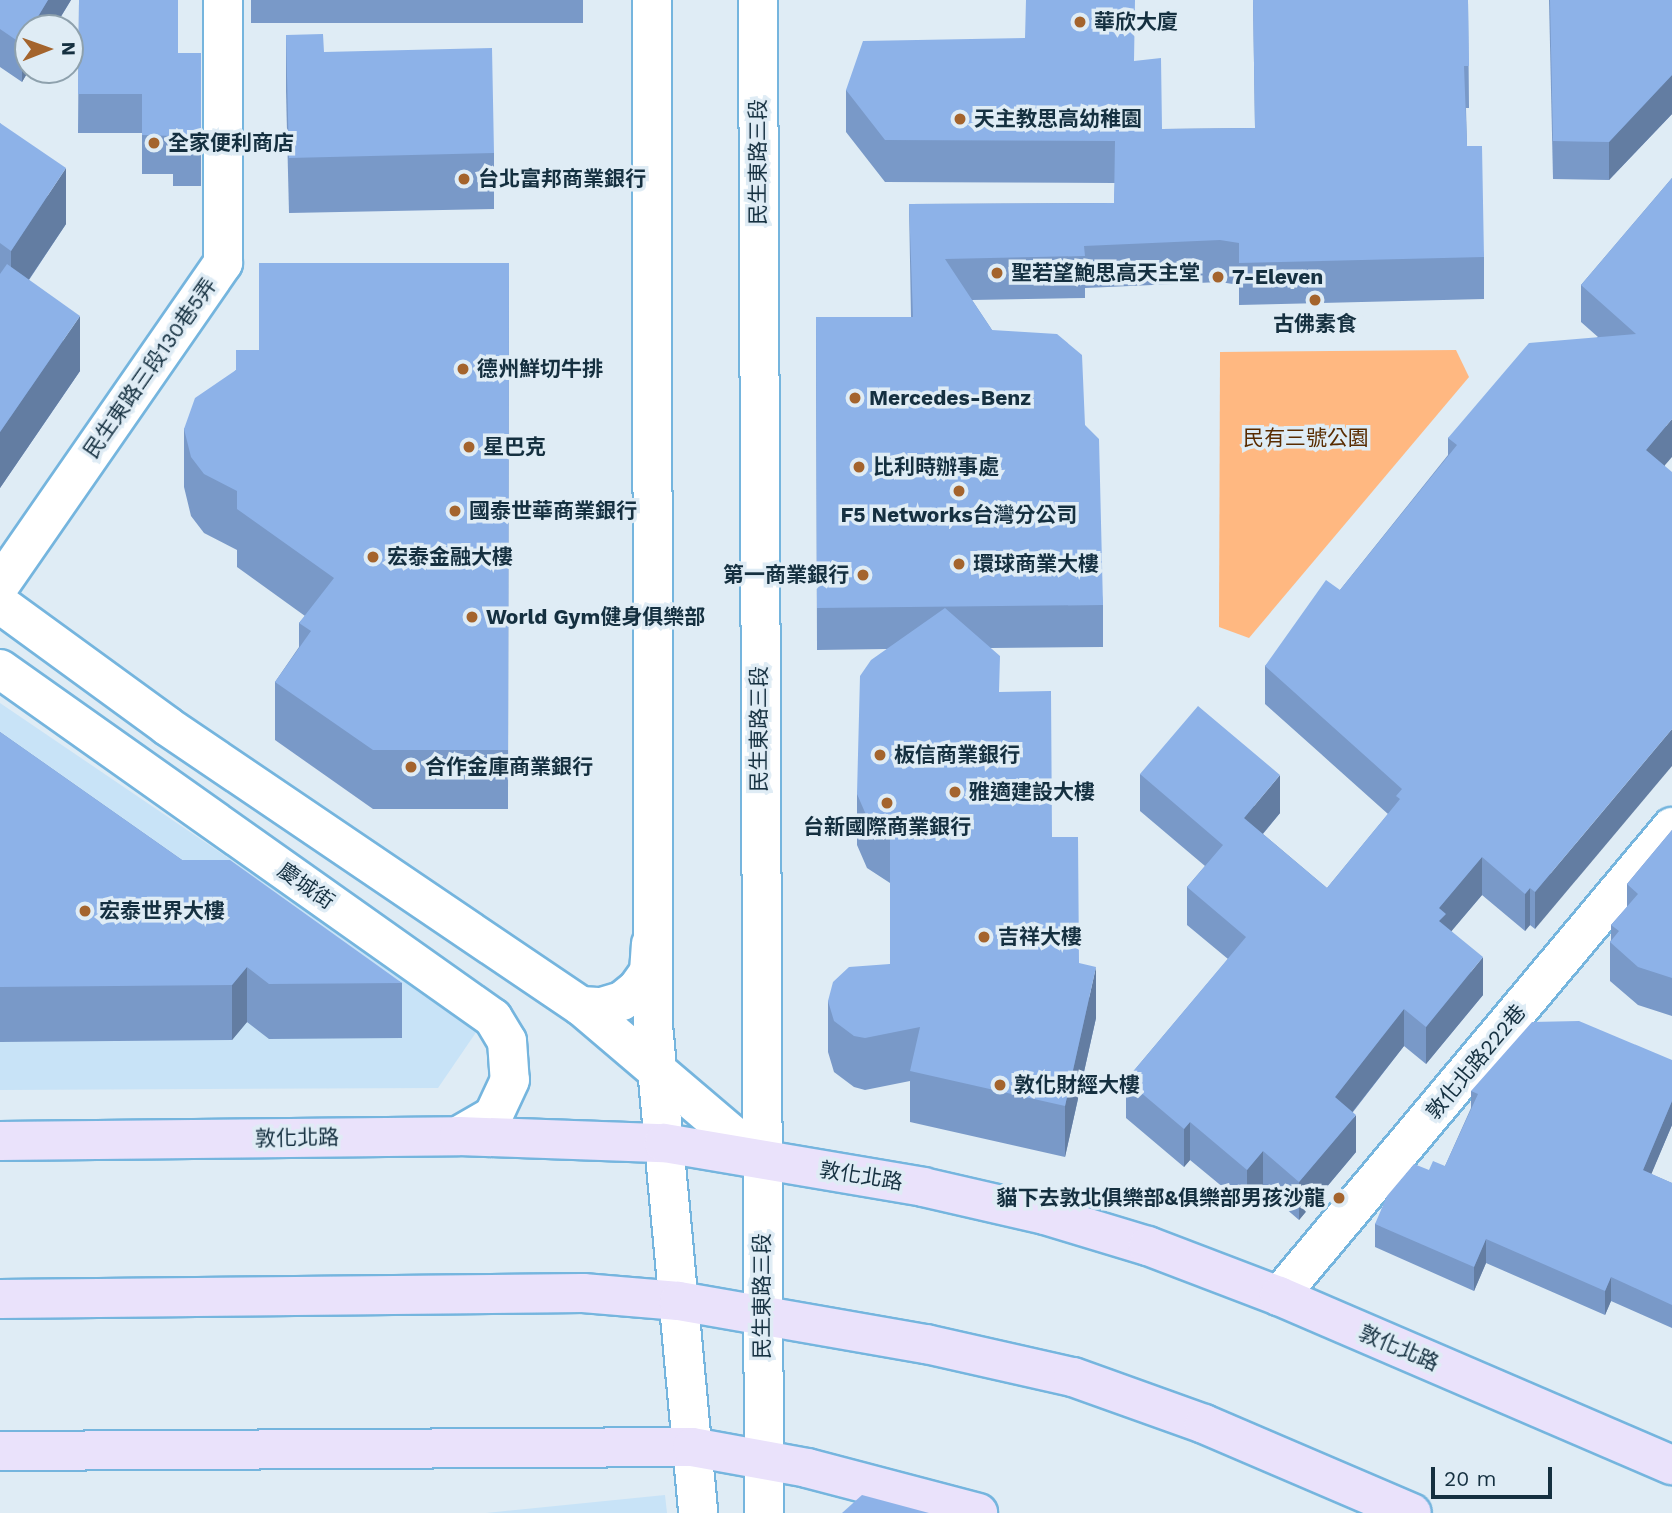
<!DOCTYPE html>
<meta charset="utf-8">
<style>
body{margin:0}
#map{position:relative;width:1672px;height:1513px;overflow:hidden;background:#dfecf5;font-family:"Work Sans","Noto Sans TC",sans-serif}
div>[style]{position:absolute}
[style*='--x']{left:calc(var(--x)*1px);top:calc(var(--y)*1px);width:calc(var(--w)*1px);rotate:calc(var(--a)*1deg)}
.built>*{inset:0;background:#c8e3f7}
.green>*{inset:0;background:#ffb881}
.roads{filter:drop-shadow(2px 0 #75b5de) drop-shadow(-2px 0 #75b5de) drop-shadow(0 2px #75b5de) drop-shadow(0 -2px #75b5de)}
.minor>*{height:38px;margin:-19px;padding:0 19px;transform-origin:19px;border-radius:19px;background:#fff}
.tertiary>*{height:38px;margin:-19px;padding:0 19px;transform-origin:19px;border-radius:19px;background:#fff}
.secondary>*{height:38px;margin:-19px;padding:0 19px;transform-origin:19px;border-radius:19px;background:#eae2fb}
.wall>*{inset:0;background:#7999c8;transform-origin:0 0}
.shaded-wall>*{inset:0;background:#637da2}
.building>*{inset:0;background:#8db2e8}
.dots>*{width:19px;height:19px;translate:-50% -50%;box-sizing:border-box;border:4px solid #dfecf5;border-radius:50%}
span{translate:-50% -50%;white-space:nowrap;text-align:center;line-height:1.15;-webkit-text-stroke:7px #dfecf5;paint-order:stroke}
.poi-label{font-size:21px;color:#153040;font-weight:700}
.left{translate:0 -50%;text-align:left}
.right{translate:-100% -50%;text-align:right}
.street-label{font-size:21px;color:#153040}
.park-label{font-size:21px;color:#582b00}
.north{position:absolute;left:14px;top:14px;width:70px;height:70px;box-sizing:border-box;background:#dfecf5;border:2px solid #8ea1ad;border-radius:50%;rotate:89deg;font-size:19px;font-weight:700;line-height:28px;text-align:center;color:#153040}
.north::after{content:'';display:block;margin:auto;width:24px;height:32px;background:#a4642d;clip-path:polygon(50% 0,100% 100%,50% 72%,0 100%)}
.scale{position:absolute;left:1431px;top:1467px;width:121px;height:32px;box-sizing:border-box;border:4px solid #153040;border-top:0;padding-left:9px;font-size:21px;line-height:24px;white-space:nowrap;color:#153040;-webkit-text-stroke:5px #dfecf5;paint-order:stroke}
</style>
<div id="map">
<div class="built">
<i style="clip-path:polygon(0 703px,479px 1028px,438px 1088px,0 1090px)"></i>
<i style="clip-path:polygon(665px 1495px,667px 1513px,486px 1513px)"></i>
</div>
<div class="green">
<i style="clip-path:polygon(1456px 350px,1469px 377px,1249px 638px,1219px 627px,1220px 352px)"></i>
</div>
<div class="roads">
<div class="minor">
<i style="--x:0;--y:585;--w:392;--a:-55.3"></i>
<i style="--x:223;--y:263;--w:263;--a:-90"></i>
<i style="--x:0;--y:604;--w:207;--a:36.1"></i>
<i style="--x:167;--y:726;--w:500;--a:34.1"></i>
<i style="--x:581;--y:1006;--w:21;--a:3"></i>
<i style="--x:602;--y:1007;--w:21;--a:-17"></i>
<i style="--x:622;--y:1001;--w:19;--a:-39"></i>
<i style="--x:637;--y:989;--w:21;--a:-55"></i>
<i style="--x:649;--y:972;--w:28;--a:-86"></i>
<i style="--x:0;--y:669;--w:604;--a:35.3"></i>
<i style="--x:493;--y:1018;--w:27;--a:59"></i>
<i style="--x:507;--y:1041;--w:39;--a:86"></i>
<i style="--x:510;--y:1080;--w:40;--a:115"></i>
<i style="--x:493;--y:1116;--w:39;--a:150"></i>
<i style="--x:581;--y:1006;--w:236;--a:40.4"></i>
<i style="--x:1279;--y:1296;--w:612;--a:-50.04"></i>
</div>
<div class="tertiary">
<i style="--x:652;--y:0;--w:1025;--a:89.94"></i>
<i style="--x:653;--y:1025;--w:490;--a:84.7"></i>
<i style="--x:758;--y:0;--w:1513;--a:89.77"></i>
</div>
<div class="secondary">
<i style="--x:0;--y:1141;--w:459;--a:-0.6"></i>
<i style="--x:459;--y:1136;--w:205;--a:2"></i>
<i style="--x:664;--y:1143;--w:263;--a:9.6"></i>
<i style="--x:923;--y:1187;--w:125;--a:12.9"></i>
<i style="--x:1045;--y:1215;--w:108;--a:16.8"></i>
<i style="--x:1148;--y:1246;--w:140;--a:20.9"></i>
<i style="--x:1279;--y:1296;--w:428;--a:23.3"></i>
<i style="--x:0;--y:1299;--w:583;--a:-0.59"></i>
<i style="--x:583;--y:1293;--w:96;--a:4.8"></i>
<i style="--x:679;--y:1301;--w:251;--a:9.9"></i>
<i style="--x:926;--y:1344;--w:151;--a:12.7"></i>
<i style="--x:1073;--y:1377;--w:139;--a:19.7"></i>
<i style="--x:1204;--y:1424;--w:226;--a:23.2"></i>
<i style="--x:0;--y:1451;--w:692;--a:-0.33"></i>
<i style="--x:692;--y:1447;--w:117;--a:10.3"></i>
<i style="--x:807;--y:1468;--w:177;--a:14.7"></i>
</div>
</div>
<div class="wall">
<i style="clip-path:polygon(0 0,71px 0,28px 70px,29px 70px,22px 82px,0 67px)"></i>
<i style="clip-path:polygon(79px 0,178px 53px,201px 53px,201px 186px,173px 186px,173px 174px,142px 174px,142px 133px,78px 133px)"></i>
<i style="left:251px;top:0;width:332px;height:23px"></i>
<i style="clip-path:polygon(1253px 0,1468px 0,1469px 108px,1466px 108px,1467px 146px,1484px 257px,1484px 299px,1239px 305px,1239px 285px,1220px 282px,1085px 288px,1085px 298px,972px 300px,992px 330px,1085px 425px,1103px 605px,1103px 647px,990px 648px,999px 692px,1052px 837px,1079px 963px,1096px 1018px,1065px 1157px,910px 1122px,910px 1081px,865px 1090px,854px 1087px,834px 1072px,828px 1052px,828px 1001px,890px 964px,890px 883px,867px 868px,857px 845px,857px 794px,887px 649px,817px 650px,816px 317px,911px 317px,909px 204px,1114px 203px,1115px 183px,885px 182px,846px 132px,846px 90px,1135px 61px,1162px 129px,1255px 128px)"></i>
<i style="clip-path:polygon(1549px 0,1672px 0,1672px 114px,1609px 180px,1553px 179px)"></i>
<i style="clip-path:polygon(286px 35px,324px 52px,494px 153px,494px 209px,289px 213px,286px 91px)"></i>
<i style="clip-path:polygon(0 123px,66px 224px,29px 280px,80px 371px,0 488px)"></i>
<i style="clip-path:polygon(1672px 178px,1665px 465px,1535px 929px,1530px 925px,1525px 931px,1482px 895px,1451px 931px,1483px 995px,1426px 1064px,1404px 1046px,1353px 1112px,1356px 1152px,1299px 1220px,1263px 1189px,1247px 1207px,1190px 1160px,1184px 1167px,1126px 1118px,1126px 1080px,1228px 959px,1187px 925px,1187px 887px,1205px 866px,1140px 811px,1140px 774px,1280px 813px,1263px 834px,1327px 888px,1388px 814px,1265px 704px,1265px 666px,1340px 590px,1448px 455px,1448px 438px,1598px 337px,1581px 322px,1581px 285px)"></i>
<i style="clip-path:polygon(509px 263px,508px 809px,373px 809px,275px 740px,275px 682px,299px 647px,299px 623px,305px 616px,237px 567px,237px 550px,204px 533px,191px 516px,184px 487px,184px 429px,236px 370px,259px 350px)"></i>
<i style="clip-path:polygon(0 732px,182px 860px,402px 983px,402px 1038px,269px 1039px,247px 1022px,232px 1040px,0 1042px)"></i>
<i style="clip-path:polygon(1672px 830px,1672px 1016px,1638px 1005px,1610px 981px,1610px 942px,1611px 940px,1611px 925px,1627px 907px,1627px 884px)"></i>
<i style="clip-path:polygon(1672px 1060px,1672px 1125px,1651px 1174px,1672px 1183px,1672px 1328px,1611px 1301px,1605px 1315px,1486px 1263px,1474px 1291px,1375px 1247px,1375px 1224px,1429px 1170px,1445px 1166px,1471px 1108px,1471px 1091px)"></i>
</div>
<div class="shaded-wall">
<i style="clip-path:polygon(48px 0,71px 0,54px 28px,31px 28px)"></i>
<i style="clip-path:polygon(28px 34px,28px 70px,29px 70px,22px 82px,22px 44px)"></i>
<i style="clip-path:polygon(1672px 75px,1672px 114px,1609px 180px,1609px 142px)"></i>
<i style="clip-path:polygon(66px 168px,66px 224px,11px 306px,11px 251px)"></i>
<i style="clip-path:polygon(80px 316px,80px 371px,0 488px,0 432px)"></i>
<i style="clip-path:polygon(1672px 419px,1672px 457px,1646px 487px,1646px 450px)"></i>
<i style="clip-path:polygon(1672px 729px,1672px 766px,1535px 929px,1535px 892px)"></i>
<i style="clip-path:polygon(1280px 775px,1280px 813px,1244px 856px,1244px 818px)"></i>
<i style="clip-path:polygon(1482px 857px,1482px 895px,1439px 946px,1439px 908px)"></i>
<i style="clip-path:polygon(1530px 888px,1530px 925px,1525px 931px,1525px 894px)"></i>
<i style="clip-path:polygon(1483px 957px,1483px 995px,1426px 1064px,1426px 1027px)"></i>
<i style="clip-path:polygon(247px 967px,247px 1022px,232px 1040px,232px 985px)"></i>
<i style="clip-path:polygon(1096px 967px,1096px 1018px,1065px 1157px,1065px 1106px)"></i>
<i style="clip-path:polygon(1404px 1009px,1404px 1046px,1335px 1134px,1335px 1097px)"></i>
<i style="clip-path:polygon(1672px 1101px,1672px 1125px,1643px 1194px,1643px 1170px)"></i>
<i style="clip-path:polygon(1356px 1115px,1356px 1152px,1299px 1220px,1299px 1182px)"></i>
<i style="clip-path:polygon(1190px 1122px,1190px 1160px,1184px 1167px,1184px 1129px)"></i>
<i style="clip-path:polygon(1263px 1151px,1263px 1189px,1247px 1207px,1247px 1170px)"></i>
<i style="clip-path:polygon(1486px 1239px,1486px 1263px,1474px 1291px,1474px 1267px)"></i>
<i style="clip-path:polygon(1611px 1277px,1611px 1301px,1605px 1315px,1605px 1291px)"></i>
</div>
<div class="building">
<i style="clip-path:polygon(0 0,48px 0,31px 28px,28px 28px,28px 34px,22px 44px,0 29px)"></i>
<i style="clip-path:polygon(79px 0,178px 0,178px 53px,201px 53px,201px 148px,173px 147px,173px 136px,142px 135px,142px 94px,78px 94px)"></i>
<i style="clip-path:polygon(1026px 0,1135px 0,1134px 61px,1161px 58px,1162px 129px,1255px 128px,1253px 0,1468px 0,1469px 66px,1464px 66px,1467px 146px,1482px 146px,1484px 257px,1239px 263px,1239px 243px,1220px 240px,1084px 246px,1085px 256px,945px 259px,992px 330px,1057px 334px,1082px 355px,1085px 425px,1099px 439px,1103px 605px,817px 608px,816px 317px,913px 317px,909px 204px,1114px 203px,1115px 141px,885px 140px,846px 90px,863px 41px,1025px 38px)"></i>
<i style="clip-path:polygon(1550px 0,1672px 0,1672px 75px,1609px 142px,1553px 141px)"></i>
<i style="clip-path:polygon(323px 34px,324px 52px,492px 48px,494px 153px,289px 158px,286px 35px)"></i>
<i style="clip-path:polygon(0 123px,66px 168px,11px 251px,0 243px)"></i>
<i style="clip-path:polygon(1672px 178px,1672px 419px,1646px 450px,1672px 472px,1672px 729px,1535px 892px,1530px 888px,1525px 894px,1482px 857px,1439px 908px,1446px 914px,1439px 921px,1483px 957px,1426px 1027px,1404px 1009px,1335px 1097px,1356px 1115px,1299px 1182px,1263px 1151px,1247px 1170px,1190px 1122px,1184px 1129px,1126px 1080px,1246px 937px,1187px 887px,1223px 845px,1140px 774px,1198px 706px,1280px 775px,1244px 818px,1327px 888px,1400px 799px,1396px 796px,1402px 789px,1265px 666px,1326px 580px,1340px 590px,1457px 445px,1448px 438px,1529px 343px,1636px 334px,1581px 285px)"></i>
<i style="clip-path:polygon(259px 263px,509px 263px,508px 750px,373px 750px,275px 682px,311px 631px,299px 623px,334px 578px,237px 509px,237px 491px,204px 474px,191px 457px,184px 429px,195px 398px,236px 370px,236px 350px,259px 350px)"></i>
<i style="clip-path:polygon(7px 264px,80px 316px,0 432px,0 274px)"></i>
<i style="clip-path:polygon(945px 608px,1000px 656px,999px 692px,1051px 691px,1052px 837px,1078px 837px,1079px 963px,1096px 967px,1065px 1106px,910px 1071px,920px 1027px,865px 1038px,854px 1036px,834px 1021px,828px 1001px,833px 982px,849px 967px,890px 964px,890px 832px,867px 817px,857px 794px,860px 676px,871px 660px)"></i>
<i style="clip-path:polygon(0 732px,182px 860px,230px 860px,402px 983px,269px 984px,247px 967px,232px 985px,0 987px)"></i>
<i style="clip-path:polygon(1672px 830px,1672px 978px,1638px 967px,1610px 942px,1619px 931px,1611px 925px,1638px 894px,1627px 884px)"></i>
<i style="clip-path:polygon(1579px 1021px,1672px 1060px,1672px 1101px,1643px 1170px,1672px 1183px,1672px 1305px,1611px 1277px,1605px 1291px,1486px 1239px,1474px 1267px,1375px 1224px,1387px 1196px,1414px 1164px,1429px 1170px,1433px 1161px,1445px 1166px,1478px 1094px,1471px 1091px,1532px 1022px)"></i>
<i style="clip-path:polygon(862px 1495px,929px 1513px,842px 1513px)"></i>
</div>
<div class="dots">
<i style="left:1080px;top:22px;background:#a4642d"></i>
<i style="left:960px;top:119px;background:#a4642d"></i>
<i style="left:154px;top:143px;background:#a4642d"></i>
<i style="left:464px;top:179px;background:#a4642d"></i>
<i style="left:997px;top:273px;background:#a4642d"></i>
<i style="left:1218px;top:277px;background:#a4642d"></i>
<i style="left:1315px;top:300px;background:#a4642d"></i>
<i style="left:463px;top:369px;background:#a4642d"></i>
<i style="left:855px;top:398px;background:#a4642d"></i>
<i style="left:469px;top:447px;background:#a4642d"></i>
<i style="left:859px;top:467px;background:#a4642d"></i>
<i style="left:959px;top:491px;background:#a4642d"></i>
<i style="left:455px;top:511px;background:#a4642d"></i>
<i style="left:373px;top:557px;background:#a4642d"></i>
<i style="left:959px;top:564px;background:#a4642d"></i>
<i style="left:863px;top:575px;background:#a4642d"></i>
<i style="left:472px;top:617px;background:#a4642d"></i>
<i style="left:880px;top:755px;background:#a4642d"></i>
<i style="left:411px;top:767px;background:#a4642d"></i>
<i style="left:955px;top:792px;background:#a4642d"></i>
<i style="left:887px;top:803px;background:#a4642d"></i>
<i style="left:85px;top:911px;background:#a4642d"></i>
<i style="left:984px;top:937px;background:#a4642d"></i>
<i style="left:1000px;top:1085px;background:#a4642d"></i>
<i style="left:1339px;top:1198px;background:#a4642d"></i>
</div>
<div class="poi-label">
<span class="left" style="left:1094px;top:22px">華欣大廈</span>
<span class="left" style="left:974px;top:119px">天主教思高幼稚園</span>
<span class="left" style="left:168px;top:143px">全家便利商店</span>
<span class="left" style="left:478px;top:179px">台北富邦商業銀行</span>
<span class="left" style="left:1011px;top:273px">聖若望鮑思高天主堂</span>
<span class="left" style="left:1232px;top:277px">7-Eleven</span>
<span style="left:1315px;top:324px">古佛素食</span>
<span class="left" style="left:477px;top:369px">德州鮮切牛排</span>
<span class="left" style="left:869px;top:398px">Mercedes-Benz</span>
<span class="left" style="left:483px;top:447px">星巴克</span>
<span class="left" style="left:873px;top:467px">比利時辦事處</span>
<span class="left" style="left:469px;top:511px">國泰世華商業銀行</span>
<span style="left:959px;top:515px">F5 Networks台灣分公司</span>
<span class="left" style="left:387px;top:557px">宏泰金融大樓</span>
<span class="left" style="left:973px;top:564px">環球商業大樓</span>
<span class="right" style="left:849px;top:575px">第一商業銀行</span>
<span class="left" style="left:486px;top:617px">World Gym健身俱樂部</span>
<span class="left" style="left:894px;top:755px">板信商業銀行</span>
<span class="left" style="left:425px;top:767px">合作金庫商業銀行</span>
<span class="left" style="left:969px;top:792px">雅適建設大樓</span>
<span style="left:887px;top:827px">台新國際商業銀行</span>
<span class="left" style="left:99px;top:911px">宏泰世界大樓</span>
<span class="left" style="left:998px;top:937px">吉祥大樓</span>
<span class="left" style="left:1014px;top:1085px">敦化財經大樓</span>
<span class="right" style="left:1325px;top:1198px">貓下去敦北俱樂部&amp;俱樂部男孩沙龍</span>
</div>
<div class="street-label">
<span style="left:758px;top:162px;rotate:-90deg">民生東路三段</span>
<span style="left:150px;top:368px;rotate:-55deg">民生東路三段130巷5弄</span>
<span style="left:759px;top:729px;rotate:-90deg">民生東路三段</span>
<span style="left:306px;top:886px;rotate:35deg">慶城街</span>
<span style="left:1476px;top:1062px;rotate:-50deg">敦化北路222巷</span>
<span style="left:297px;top:1138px;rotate:-1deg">敦化北路</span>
<span style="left:861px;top:1176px;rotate:9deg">敦化北路</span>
<span style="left:762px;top:1296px;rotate:-90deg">民生東路三段</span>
<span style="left:1399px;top:1348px;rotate:23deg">敦化北路</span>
</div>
<div class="park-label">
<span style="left:1306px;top:438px">民有三號公園</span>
</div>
<div class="north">N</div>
<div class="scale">20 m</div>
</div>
